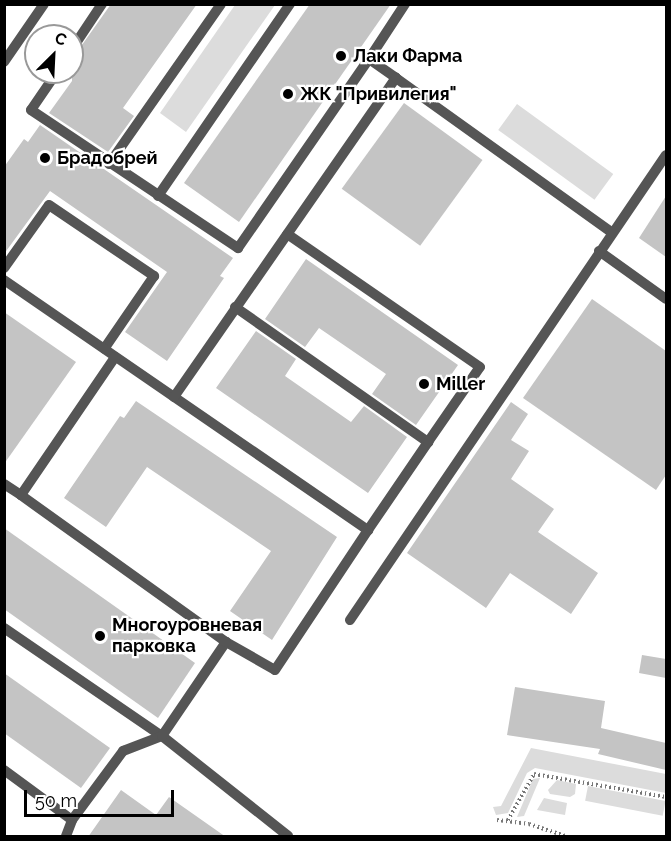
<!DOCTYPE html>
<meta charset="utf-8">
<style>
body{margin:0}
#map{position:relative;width:671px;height:841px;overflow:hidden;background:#fff;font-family:Raleway,sans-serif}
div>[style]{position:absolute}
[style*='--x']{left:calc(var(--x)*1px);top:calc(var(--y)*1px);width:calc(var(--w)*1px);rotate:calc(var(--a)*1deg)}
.green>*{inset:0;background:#dcdcdc;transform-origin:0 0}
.building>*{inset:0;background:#c4c4c4;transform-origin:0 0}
.path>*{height:4px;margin-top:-2px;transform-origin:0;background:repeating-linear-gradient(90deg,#777 0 1.5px,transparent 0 4.5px)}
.lane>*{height:10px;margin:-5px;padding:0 5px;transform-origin:5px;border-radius:5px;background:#555}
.dots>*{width:16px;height:16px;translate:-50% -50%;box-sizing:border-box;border:3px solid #fff;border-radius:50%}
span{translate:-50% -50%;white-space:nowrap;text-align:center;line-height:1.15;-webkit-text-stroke:4.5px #fff;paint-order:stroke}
.poi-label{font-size:18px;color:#000;font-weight:700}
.left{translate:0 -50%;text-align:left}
.frame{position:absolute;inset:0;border:6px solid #000;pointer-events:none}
.north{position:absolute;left:24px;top:24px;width:60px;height:60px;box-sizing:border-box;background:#fff;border:2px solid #999;border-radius:50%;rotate:24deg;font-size:16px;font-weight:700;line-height:24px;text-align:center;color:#000}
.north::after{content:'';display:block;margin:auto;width:21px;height:27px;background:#000;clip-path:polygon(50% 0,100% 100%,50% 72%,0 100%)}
.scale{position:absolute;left:24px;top:790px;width:150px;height:27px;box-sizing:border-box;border:3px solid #000;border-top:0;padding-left:8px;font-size:18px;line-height:21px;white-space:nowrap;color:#000;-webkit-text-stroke:4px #fff;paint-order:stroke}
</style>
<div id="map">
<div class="green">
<i style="clip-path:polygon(235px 5px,275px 5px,186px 132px,160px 113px)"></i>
<i style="left:517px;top:104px;width:119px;height:32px;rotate:36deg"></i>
<i style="clip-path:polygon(531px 748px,666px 774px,666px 793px,535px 768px,527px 773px,508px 813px,496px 815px,493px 807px,501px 806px)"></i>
<i style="clip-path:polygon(540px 778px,524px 816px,517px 817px,533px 779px)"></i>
<i style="clip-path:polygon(557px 780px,576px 784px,575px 794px,570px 797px,550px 794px,548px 790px)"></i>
<i style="left:588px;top:786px;width:79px;height:15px;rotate:11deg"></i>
<i style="clip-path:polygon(544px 798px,567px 803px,565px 815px,537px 810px)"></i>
</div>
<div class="building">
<i style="clip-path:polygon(111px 4px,197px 4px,123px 108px,134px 116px,108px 152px,49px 113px,72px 81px,72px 59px)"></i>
<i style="clip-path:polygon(310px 4px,391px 4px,239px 222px,184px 183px)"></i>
<i style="left:404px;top:103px;width:97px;height:106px;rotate:36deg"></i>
<i style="clip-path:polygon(40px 125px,233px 258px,220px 276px,224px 278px,167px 361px,125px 332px,167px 272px,50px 191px,4px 254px,4px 167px,24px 139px,28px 142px)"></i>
<i style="clip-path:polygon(666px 196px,666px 257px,639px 238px)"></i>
<i style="clip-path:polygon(306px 259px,458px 365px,416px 425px,372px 394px,386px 374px,319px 328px,305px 347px,265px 319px)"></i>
<i style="clip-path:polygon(592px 299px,666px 351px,666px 475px,656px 490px,523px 398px)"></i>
<i style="clip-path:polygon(4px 312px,76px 362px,4px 464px)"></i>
<i style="clip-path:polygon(256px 331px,296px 359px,285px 376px,351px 422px,364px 406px,407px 437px,368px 493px,216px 388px)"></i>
<i style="clip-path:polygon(136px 401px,337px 537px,272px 640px,230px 611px,271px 551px,147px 467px,106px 527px,64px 498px,120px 416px,124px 418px)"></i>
<i style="clip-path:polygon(511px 402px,528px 414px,511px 440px,529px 451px,511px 479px,554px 509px,538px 532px,598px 573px,571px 614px,510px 573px,486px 608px,407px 553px)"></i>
<i style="clip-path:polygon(4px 528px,195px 663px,158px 718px,4px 609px)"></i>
<i style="clip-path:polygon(642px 655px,666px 659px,666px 678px,639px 673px)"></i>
<i style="clip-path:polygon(4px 673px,110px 748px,81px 788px,4px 733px)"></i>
<i style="clip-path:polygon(515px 687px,605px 701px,601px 728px,666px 743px,666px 770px,598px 754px,600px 749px,507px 735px)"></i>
<i style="clip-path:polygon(121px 790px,156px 815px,169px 797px,226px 837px,88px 837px)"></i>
</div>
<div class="path">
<i style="--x:497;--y:820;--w:32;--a:7"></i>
<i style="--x:529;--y:824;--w:39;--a:18"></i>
<i style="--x:508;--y:820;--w:53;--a:-60.5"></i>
<i style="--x:534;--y:774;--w:134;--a:9.9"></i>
</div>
<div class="lane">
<i style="--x:72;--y:49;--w:54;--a:-56.3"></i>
<i style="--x:369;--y:59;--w:66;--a:-56.8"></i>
<i style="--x:4;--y:62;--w:70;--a:-55.4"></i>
<i style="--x:57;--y:72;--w:46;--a:124.4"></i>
<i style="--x:31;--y:110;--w:249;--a:33.7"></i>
<i style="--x:238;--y:248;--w:230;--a:-55.3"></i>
<i style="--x:369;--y:59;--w:33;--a:35"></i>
<i style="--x:109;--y:164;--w:195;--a:-55"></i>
<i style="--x:158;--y:196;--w:233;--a:-55.5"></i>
<i style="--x:599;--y:251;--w:82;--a:35.6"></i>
<i style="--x:4;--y:268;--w:77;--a:-54.5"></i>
<i style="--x:49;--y:205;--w:127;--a:34.1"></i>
<i style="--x:154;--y:276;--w:88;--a:124.4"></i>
<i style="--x:4;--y:280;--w:442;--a:34.5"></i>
<i style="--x:368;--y:530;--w:107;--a:-55.7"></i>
<i style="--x:235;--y:307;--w:236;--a:35"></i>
<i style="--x:428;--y:442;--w:91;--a:-55.3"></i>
<i style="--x:480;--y:367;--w:234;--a:-145.4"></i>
<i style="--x:174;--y:397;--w:389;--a:-55.2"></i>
<i style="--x:396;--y:78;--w:264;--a:35.6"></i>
<i style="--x:4;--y:484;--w:20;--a:33"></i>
<i style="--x:350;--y:620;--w:562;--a:-55.8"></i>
<i style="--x:4;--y:628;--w:191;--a:34.4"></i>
<i style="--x:162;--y:736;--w:161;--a:38.4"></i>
<i style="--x:226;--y:642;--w:56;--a:29.7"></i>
<i style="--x:275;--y:670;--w:168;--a:-56.4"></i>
<i style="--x:4;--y:770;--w:84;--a:36.3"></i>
<i style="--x:66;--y:836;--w:17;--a:-69"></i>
<i style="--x:72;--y:820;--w:86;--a:-53.5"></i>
<i style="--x:123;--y:751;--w:42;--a:-21"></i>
<i style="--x:162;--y:736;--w:114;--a:-55.8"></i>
<i style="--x:226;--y:642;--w:252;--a:-144.4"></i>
<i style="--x:21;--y:495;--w:167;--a:-55.7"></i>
</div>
<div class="dots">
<i style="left:341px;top:56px;background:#000"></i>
<i style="left:288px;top:94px;background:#000"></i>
<i style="left:45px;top:158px;background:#000"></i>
<i style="left:424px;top:384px;background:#000"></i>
<i style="left:100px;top:636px;background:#000"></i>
</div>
<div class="poi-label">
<span class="left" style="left:353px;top:56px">Лаки Фарма</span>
<span class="left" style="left:300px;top:94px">ЖК "Привилегия"</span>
<span class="left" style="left:57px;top:158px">Брадобрей</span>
<span class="left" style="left:436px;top:384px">Miller</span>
<span class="left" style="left:112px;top:636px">Многоуровневая<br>парковка</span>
</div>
<div class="frame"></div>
<div class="north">С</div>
<div class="scale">50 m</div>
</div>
